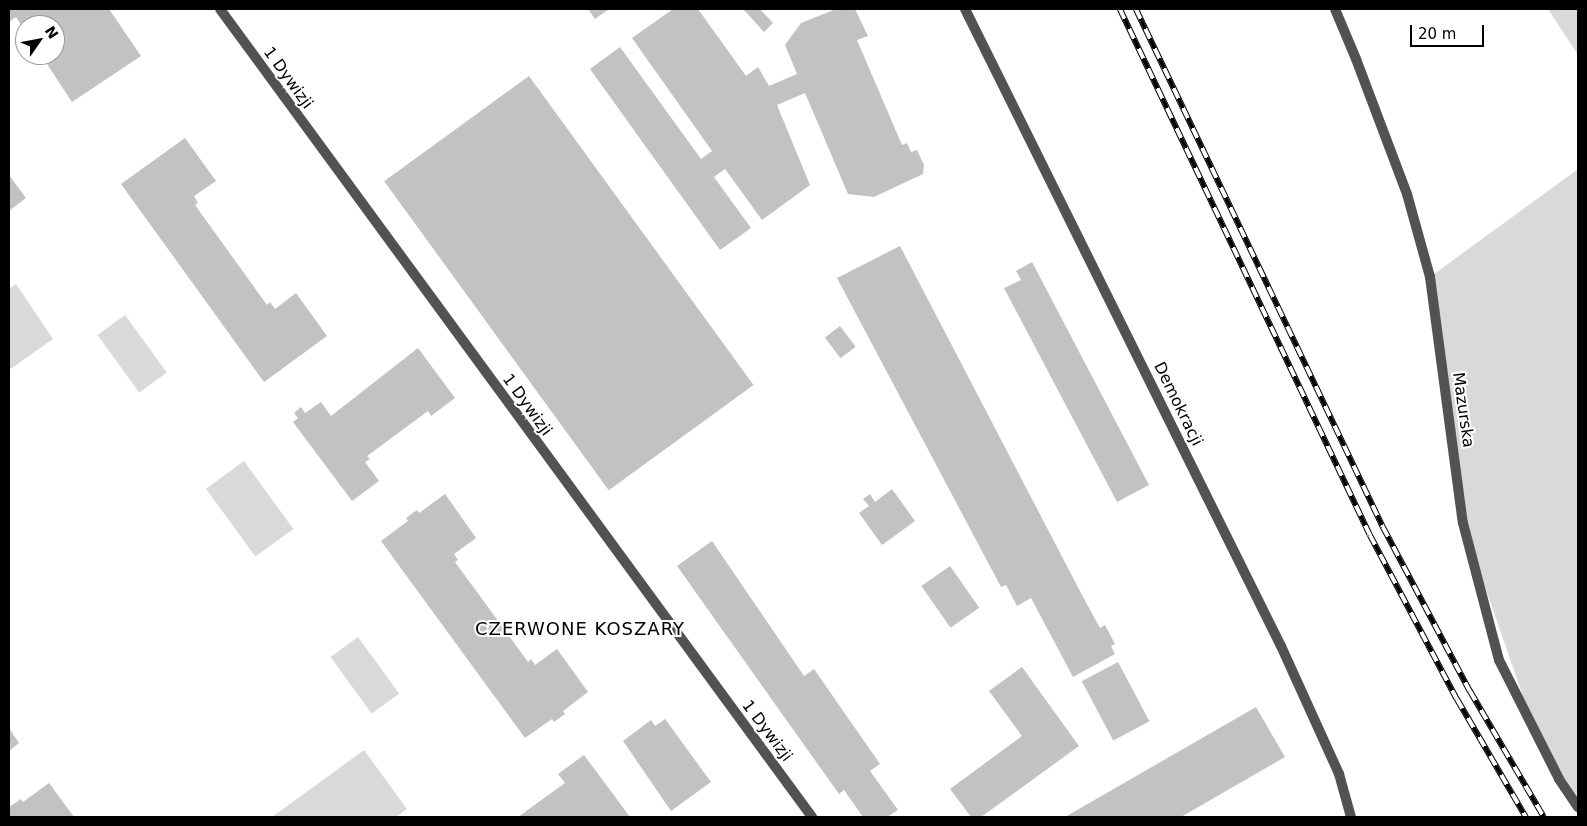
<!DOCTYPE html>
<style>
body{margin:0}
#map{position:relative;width:1587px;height:826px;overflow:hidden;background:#fff;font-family:"DejaVu Sans",sans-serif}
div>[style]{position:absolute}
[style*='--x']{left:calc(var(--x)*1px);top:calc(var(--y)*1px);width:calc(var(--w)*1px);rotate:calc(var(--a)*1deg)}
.green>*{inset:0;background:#d9d9d9;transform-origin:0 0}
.building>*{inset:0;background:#c2c2c2;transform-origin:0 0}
.lane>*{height:10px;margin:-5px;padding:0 5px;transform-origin:5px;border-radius:5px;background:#525252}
.street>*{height:10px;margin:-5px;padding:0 5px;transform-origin:5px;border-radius:5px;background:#525252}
.rail>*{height:5.5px;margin-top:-2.75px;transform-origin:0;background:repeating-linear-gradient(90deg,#fff 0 11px,#000 0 22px);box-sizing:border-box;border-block:1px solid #000}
span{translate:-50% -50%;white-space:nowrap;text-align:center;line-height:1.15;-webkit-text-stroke:4px #fff;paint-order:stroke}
.street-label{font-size:16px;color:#000}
.neighbourhood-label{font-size:18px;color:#000;letter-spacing:1px}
.frame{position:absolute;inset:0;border:10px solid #000;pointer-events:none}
.north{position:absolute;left:15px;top:15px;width:50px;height:50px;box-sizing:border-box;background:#fff;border:1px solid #999;border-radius:50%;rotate:57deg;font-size:14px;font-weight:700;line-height:20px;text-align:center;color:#000}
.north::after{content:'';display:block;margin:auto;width:18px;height:22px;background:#000;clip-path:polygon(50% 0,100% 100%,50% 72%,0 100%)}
.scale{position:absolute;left:1410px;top:25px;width:74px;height:22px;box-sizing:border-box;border:2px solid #000;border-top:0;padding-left:6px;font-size:15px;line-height:18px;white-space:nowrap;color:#000;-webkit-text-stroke:4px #fff;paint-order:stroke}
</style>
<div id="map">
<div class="green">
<i style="clip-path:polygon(1548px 9px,1578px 9px,1578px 55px)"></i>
<i style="clip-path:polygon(1578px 169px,1578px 799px,1535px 731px,1463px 523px,1430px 277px)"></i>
<i style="clip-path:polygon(16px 284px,53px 339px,9px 370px,9px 289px)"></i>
<i style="left:125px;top:315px;width:71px;height:34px;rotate:54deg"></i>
<i style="left:244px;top:461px;width:84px;height:47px;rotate:54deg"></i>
<i style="left:358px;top:637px;width:70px;height:34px;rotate:54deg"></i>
<i style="clip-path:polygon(364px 750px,407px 809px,396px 817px,272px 817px)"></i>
</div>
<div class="building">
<i style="clip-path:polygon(9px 9px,109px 9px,141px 56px,72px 102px,41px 55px,55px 55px,55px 25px,25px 25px,25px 31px,16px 17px,9px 22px)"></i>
<i style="clip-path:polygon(588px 9px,609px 9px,595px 19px)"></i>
<i style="clip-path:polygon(673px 9px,698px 9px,746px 76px,758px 67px,769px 86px,797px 74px,785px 45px,801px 23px,836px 9px,855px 9px,868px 36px,857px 40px,902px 145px,907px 143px,911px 152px,917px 150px,924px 165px,923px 174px,874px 197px,848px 194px,805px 93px,777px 105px,810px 185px,762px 220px,725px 169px,714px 177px,751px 228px,720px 250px,590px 69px,620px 47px,701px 159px,712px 151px,632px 38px)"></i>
<i style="clip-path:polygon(743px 9px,760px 9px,773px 23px,764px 32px)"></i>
<i style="left:529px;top:76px;width:382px;height:179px;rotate:54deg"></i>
<i style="clip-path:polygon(185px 138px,216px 181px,194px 196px,198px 203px,195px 205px,267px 305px,270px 302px,275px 309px,296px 293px,327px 336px,264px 382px,121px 184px)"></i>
<i style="clip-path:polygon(9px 175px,26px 198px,9px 211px)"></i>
<i style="clip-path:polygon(900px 246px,1082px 595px,1100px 628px,1105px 625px,1115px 644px,1111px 646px,1115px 654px,1073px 677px,1031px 598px,1017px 606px,1006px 585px,1001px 587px,837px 278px)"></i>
<i style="clip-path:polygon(1032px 262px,1149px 485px,1117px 502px,1004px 288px,1021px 280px,1016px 271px)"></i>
<i style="left:840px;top:326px;width:26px;height:19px;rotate:53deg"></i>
<i style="clip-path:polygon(418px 348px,455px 398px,431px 416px,428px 411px,367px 456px,370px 459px,365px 462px,379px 481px,352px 501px,293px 422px,298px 418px,294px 413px,301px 407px,305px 413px,321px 402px,331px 416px)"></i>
<i style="clip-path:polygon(892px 489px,915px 521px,882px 545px,859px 513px,869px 506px,863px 499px,870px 494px,875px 502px)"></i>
<i style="clip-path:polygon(445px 494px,476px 538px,454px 554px,458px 560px,455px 562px,528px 662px,531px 659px,535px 665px,557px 649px,588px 692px,563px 711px,565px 714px,554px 722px,552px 719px,525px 738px,381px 541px,408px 521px,406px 518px,417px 510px,419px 513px)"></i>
<i style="clip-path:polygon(712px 541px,804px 676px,814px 669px,880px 764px,870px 771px,898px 810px,887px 817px,863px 817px,844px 790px,839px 794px,677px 566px)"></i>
<i style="left:950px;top:566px;width:51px;height:35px;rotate:55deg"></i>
<i style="left:1118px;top:662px;width:67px;height:41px;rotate:62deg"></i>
<i style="clip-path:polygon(1022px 667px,1079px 746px,981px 817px,971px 817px,950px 789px,1022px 736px,989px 691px)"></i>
<i style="clip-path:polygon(1256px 707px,1285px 757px,1181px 817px,1065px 817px)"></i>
<i style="clip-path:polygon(665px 719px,711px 782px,671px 811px,623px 741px,651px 720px,655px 726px)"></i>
<i style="clip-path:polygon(9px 728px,19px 743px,9px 751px)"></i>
<i style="clip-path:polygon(584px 755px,630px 817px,518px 817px,565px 783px,558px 774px)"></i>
<i style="clip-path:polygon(49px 783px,74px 817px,9px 817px,9px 807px,21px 799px,23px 802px)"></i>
</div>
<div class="lane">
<i style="--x:1356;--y:59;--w:144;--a:69.3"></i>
<i style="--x:1407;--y:194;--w:86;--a:74.5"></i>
<i style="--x:1430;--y:277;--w:248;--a:82.4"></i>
<i style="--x:1463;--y:523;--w:142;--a:75.3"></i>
<i style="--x:1499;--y:660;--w:133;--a:63.2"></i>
<i style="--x:1559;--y:779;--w:34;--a:56"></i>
</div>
<div class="street">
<i style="--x:220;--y:9;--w:1002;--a:53.77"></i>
<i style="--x:965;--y:9;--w:711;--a:63.62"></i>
<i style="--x:1281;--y:646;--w:141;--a:65.6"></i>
<i style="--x:1339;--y:774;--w:45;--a:74.4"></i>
<i style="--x:1335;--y:9;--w:54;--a:67.2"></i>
</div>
<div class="rail">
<i style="--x:1120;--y:9;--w:582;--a:64.58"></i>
<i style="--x:1370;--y:535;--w:186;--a:62.1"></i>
<i style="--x:1457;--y:699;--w:137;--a:59.7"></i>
<i style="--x:1136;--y:9;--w:574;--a:64.51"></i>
<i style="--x:1383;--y:527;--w:186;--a:62.1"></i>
<i style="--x:1470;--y:691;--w:146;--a:59.6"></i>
</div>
<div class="street-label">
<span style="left:288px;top:78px;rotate:54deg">1 Dywizji</span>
<span style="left:1178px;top:404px;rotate:64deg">Demokracji</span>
<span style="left:527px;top:405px;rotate:54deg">1 Dywizji</span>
<span style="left:1463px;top:410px;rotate:82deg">Mazurska</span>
<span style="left:767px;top:731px;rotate:53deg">1 Dywizji</span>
</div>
<div class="neighbourhood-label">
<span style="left:580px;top:629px">CZERWONE KOSZARY</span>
</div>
<div class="frame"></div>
<div class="north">N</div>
<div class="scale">20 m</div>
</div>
